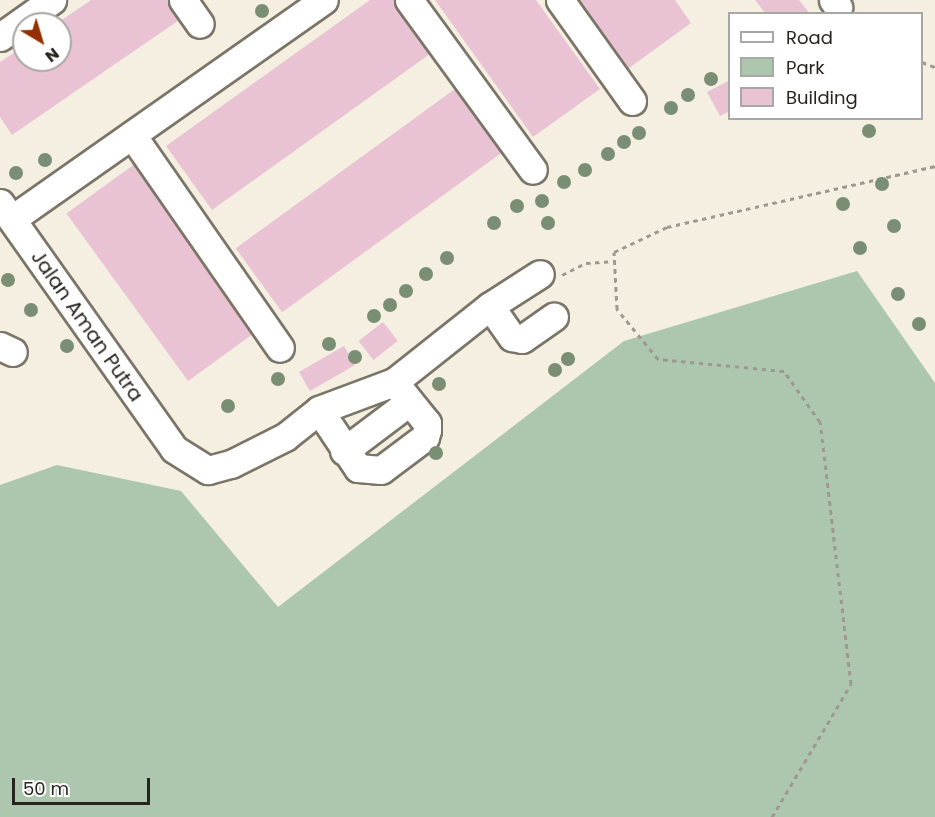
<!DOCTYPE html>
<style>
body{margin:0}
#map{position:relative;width:935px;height:817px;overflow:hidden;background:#f5efe1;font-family:Poppins,sans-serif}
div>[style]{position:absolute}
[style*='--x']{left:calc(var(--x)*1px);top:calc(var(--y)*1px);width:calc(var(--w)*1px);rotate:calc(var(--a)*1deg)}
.green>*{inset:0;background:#adc6ae}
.building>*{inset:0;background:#e9c3d4;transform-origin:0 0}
.path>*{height:3px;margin-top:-1.5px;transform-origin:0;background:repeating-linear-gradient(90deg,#9e998f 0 4.5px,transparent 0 9px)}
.roads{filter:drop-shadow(2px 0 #7b7568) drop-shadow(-2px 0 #7b7568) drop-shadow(0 2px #7b7568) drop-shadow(0 -2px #7b7568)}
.minor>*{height:27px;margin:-13.5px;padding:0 13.5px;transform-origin:13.5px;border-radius:13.5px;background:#fff}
.trees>*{width:14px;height:14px;margin:-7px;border-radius:50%;background:#798e74}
span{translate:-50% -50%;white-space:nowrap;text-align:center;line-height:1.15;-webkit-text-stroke:4.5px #fff;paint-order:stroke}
.street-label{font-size:20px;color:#27241f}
.legend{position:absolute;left:728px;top:12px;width:195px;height:108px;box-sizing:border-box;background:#fff;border:2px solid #a9a7a5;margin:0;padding:8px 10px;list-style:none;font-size:18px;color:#27241f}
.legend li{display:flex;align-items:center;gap:12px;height:30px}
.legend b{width:30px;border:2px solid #a9a7a5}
.north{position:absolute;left:12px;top:12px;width:60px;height:60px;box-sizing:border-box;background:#fff;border:2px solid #a9a7a5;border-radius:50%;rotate:142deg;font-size:16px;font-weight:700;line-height:24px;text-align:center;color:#27241f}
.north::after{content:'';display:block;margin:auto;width:21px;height:27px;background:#943000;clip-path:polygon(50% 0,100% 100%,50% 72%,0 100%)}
.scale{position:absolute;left:12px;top:778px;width:138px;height:27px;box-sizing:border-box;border:3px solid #27241f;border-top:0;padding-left:8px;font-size:18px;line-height:21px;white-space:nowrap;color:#27241f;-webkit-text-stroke:4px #fff;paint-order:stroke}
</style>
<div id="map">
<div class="green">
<i style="clip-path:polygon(857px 271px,935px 383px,935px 817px,0 817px,0 485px,57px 465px,181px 491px,278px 607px,624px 341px)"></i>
</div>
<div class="building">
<i style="clip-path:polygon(91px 0,170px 0,182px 18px,12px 135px,0 117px,0 62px,24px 46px,24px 60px,60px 60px,60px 24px,56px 24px)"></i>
<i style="clip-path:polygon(370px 0,398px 0,434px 51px,212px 210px,166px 146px)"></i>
<i style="clip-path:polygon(435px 0,536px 0,600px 89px,533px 137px)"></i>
<i style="clip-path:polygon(574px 0,675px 0,691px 23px,625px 71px)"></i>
<i style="clip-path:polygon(755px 0,799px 0,810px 14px,766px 14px)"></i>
<i style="clip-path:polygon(730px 80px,730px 111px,720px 116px,707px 92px)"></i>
<i style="left:459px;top:86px;width:79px;height:276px;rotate:54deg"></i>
<i style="left:136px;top:163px;width:207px;height:86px;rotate:54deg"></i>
<i style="left:383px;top:322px;width:24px;height:31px;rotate:52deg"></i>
<i style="left:344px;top:346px;width:22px;height:52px;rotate:60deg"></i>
</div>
<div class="path">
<i style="--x:922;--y:62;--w:14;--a:21"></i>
<i style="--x:562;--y:275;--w:27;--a:-27"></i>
<i style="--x:586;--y:263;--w:29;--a:-4"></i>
<i style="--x:772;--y:817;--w:155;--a:-59.3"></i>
<i style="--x:851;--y:684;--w:264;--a:-96.7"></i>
<i style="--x:820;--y:422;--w:62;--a:-125.2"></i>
<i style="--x:784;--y:371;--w:127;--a:-174.6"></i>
<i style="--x:658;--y:359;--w:65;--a:-129.4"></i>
<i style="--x:617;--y:309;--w:57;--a:-93"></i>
<i style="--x:614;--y:252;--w:59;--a:-25.3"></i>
<i style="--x:667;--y:227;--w:275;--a:-12.8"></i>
</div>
<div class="roads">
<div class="minor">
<i style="--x:183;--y:0;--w:29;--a:55"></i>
<i style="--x:409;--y:0;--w:210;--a:53.9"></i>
<i style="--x:560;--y:0;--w:124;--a:54.5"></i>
<i style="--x:833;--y:0;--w:9;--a:54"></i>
<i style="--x:0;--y:37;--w:64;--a:-35.4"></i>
<i style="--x:132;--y:135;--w:259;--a:55.2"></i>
<i style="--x:0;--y:203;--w:301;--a:54.7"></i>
<i style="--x:174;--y:449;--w:40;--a:32"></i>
<i style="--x:208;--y:470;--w:24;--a:-15"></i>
<i style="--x:231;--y:464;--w:60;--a:-26.6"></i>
<i style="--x:285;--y:437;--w:43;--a:-38.5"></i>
<i style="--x:319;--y:410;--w:80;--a:-20.5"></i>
<i style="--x:394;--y:382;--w:122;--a:-38.4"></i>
<i style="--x:490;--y:306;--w:59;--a:-32.6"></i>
<i style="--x:12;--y:219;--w:381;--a:-35.1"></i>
<i style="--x:490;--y:306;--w:38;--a:55"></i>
<i style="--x:512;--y:337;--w:10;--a:11"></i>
<i style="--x:522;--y:339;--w:39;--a:-35"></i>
<i style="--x:0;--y:346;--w:14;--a:25"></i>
<i style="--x:319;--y:410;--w:70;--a:56.1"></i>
<i style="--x:358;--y:468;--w:23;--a:5"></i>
<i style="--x:381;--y:470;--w:55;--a:-36.9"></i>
<i style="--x:425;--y:437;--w:7;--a:-74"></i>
<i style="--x:427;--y:430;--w:7;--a:-90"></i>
<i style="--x:427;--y:423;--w:53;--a:-128.8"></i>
<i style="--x:344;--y:451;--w:81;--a:-37"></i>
</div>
</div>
<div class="trees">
<i style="left:262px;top:11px"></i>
<i style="left:711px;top:79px"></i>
<i style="left:688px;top:95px"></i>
<i style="left:671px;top:108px"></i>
<i style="left:869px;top:131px"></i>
<i style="left:639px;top:133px"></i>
<i style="left:624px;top:142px"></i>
<i style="left:608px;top:154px"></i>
<i style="left:45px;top:160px"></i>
<i style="left:585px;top:170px"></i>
<i style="left:16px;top:173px"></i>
<i style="left:564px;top:182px"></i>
<i style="left:882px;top:184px"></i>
<i style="left:542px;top:201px"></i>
<i style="left:843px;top:204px"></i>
<i style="left:517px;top:206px"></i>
<i style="left:494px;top:223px"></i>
<i style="left:548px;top:223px"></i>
<i style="left:894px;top:226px"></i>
<i style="left:860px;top:248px"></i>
<i style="left:447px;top:258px"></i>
<i style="left:426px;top:274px"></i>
<i style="left:8px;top:280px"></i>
<i style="left:406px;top:291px"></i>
<i style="left:898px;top:294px"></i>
<i style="left:390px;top:305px"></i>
<i style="left:31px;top:310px"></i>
<i style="left:374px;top:316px"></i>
<i style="left:919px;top:324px"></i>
<i style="left:329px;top:344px"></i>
<i style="left:67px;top:346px"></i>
<i style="left:355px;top:357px"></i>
<i style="left:568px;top:359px"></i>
<i style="left:555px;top:370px"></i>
<i style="left:278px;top:379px"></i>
<i style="left:439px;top:384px"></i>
<i style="left:228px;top:406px"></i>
<i style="left:436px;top:453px"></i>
</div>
<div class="street-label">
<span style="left:87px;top:326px;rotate:55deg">Jalan Aman Putra</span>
</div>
<ul class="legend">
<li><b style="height:8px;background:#fff"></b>Road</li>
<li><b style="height:16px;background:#adc6ae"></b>Park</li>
<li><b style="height:16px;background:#e9c3d4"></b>Building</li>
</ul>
<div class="north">N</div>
<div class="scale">50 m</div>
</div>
